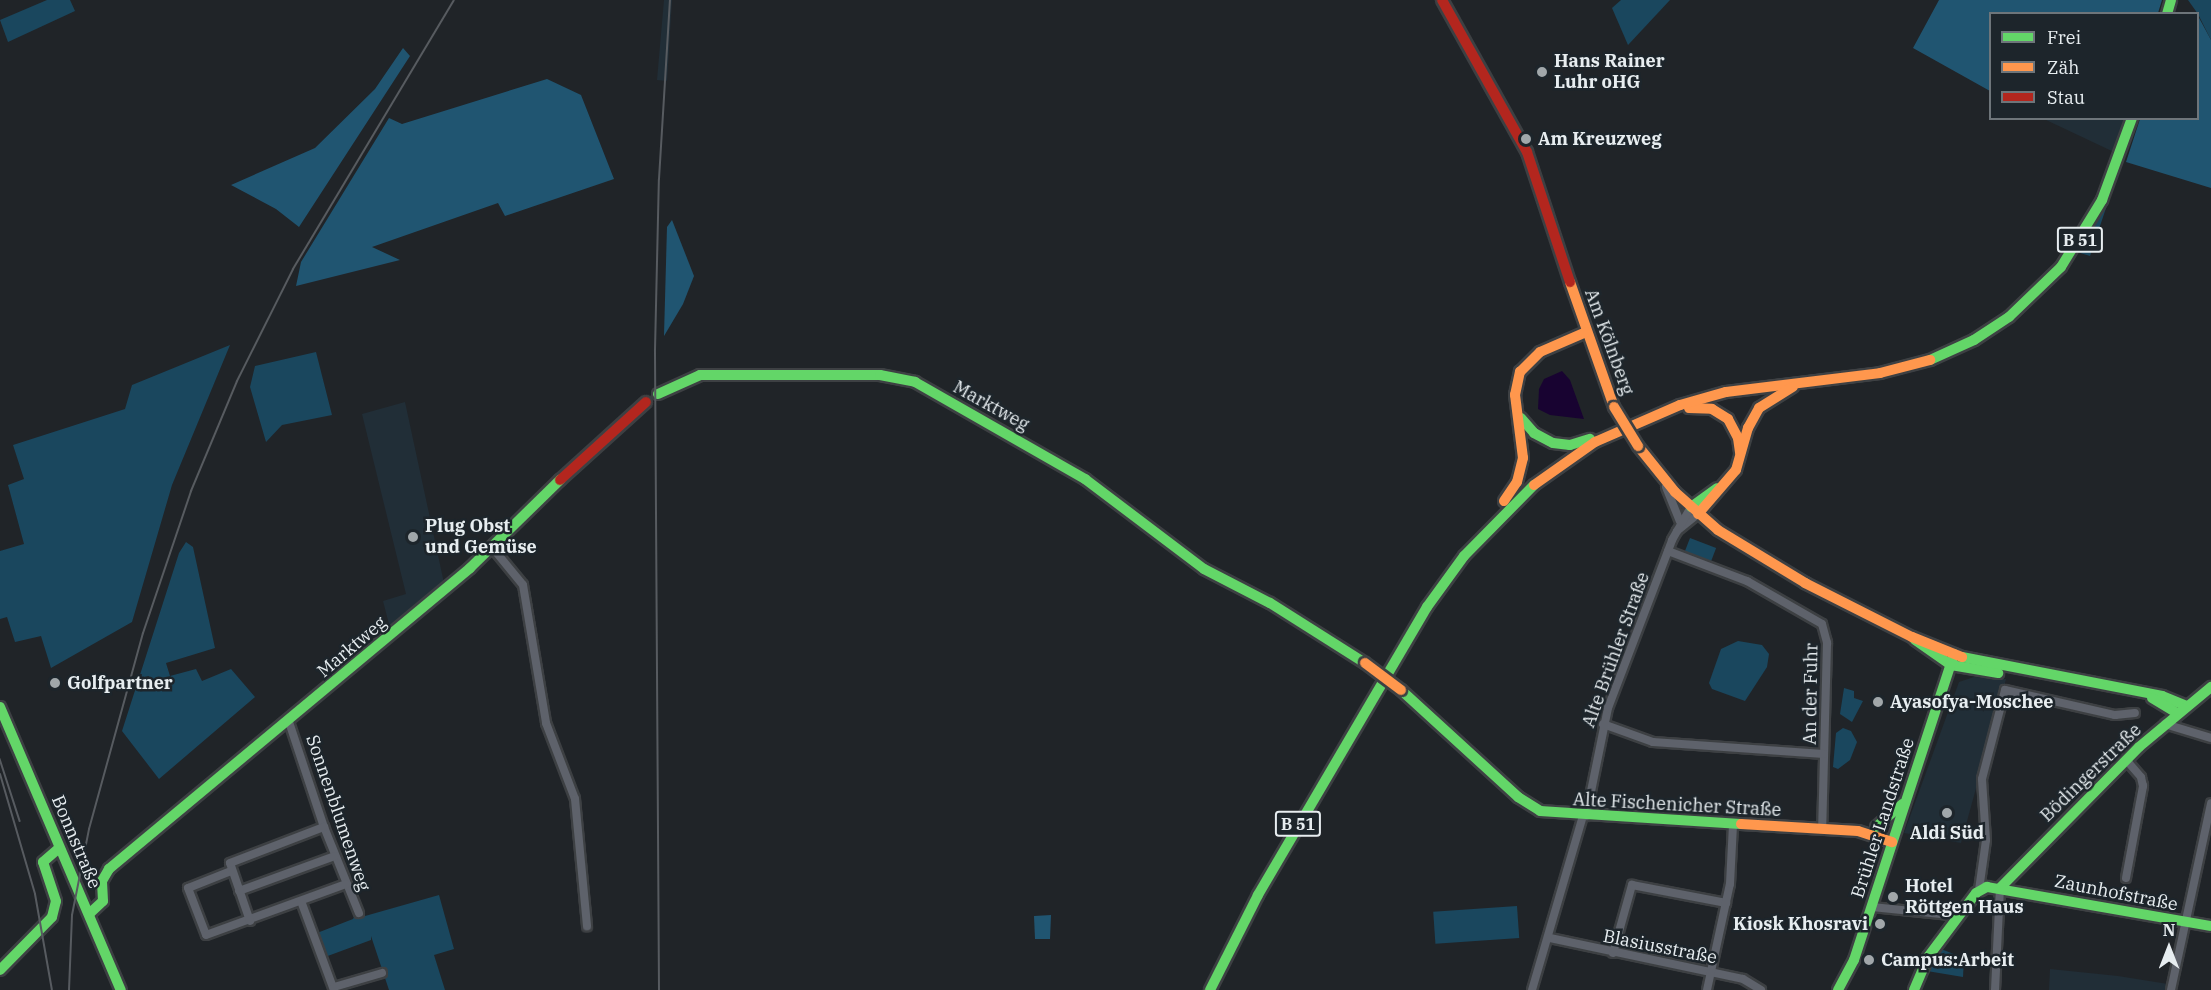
<!DOCTYPE html>
<meta charset="utf-8">
<style>
body{margin:0}
#map{position:relative;width:2211px;height:990px;overflow:hidden;background:#202428;font-family:"IBM Plex Serif",serif}
div>[style]{position:absolute}
[style*='--x']{left:calc(var(--x)*1px);top:calc(var(--y)*1px);width:calc(var(--w)*1px);rotate:calc(var(--a)*1deg)}
.built>*{inset:0;background:#212e37}
.green>*{inset:0;background:#1a475e;transform-origin:0 0}
.forest>*{inset:0;background:#205571}
.water>*{inset:0;background:#180331}
.roads{filter:drop-shadow(2px 0 #3d4043) drop-shadow(-2px 0 #3d4043) drop-shadow(0 2px #3d4043) drop-shadow(0 -2px #3d4043)}
.street>*{height:8px;margin:-4px;padding:0 4px;transform-origin:4px;border-radius:4px;background:#5e626b}
.fast>*{height:10px;margin:-5px;padding:0 5px;transform-origin:5px;border-radius:5px;background:#63d668}
.slow>*{height:10px;margin:-5px;padding:0 5px;transform-origin:5px;border-radius:5px;background:#ff974d}
.jam>*{height:10px;margin:-5px;padding:0 5px;transform-origin:5px;border-radius:5px;background:#b3261e}
.tram>*{height:1.5px;margin:-0.75px;padding:0 0.75px;transform-origin:0.75px;border-radius:0.75px;background:#575b60}
.rail>*{height:2px;margin:-1px;padding:0 1px;transform-origin:1px;border-radius:1px;background:#575b60}
.bridges{filter:drop-shadow(2px 0 #3d4043) drop-shadow(-2px 0 #3d4043) drop-shadow(0 2px #3d4043) drop-shadow(0 -2px #3d4043)}
.slow-bridge>*{height:10px;margin:-5px;padding:0 5px;transform-origin:5px;border-radius:5px;background:#ff974d}
.dots>*{width:16px;height:16px;translate:-50% -50%;box-sizing:border-box;border:3px solid #1d252b;border-radius:50%}
span{translate:-50% -50%;white-space:nowrap;text-align:center;line-height:1.15;-webkit-text-stroke:5px #1d252b;paint-order:stroke}
.shield-label span{padding:2px 4px;background:#1d252b;border:2px solid;border-radius:4px;-webkit-text-stroke-width:0}
.shield-label{font-size:16px;color:#e7edf0;font-weight:700}
.poi-label{font-size:18px;color:#e7edf0;font-weight:700}
.left{translate:0 -50%;text-align:left}
.right{translate:-100% -50%;text-align:right}
.street-label{font-size:18px;color:#e7edf0}
.legend{position:absolute;left:1989px;top:12px;width:210px;height:108px;box-sizing:border-box;background:#1d252b;border:2px solid #6e757a;margin:0;padding:8px 10px;list-style:none;font-size:18px;color:#e7edf0}
.legend li{display:flex;align-items:center;gap:12px;height:30px}
.legend b{width:30px;border:2px solid #6e757a}
.north{position:absolute;left:2139px;top:918px;width:60px;height:60px;-webkit-text-stroke:4px #1d252b;paint-order:stroke;rotate:0deg;font-size:16px;font-weight:700;line-height:24px;text-align:center;color:#e7edf0}
.north::after{content:'';display:block;margin:auto;width:21px;height:27px;background:#e7edf0;clip-path:polygon(50% 0,100% 100%,50% 72%,0 100%)}
</style>
<div id="map">
<div class="built">
<i style="clip-path:polygon(664px 0,672px 0,667px 81px,657px 80px)"></i>
<i style="clip-path:polygon(2044px 119px,2126px 119px,2116px 153px)"></i>
<i style="clip-path:polygon(405px 402px,444px 583px,390px 628px,383px 601px,406px 594px,362px 414px)"></i>
<i style="clip-path:polygon(1974px 677px,2006px 679px,1961px 843px,1904px 833px,1959px 682px)"></i>
<i style="clip-path:polygon(2050px 969px,2118px 976px,2168px 984px,2167px 990px,2049px 990px)"></i>
</div>
<div class="green">
<i style="clip-path:polygon(47px 0,70px 0,75px 11px,8px 42px,0 20px)"></i>
<i style="clip-path:polygon(1621px 0,1670px 0,1628px 45px,1612px 8px)"></i>
<i style="clip-path:polygon(2188px 0,2211px 0,2211px 40px,2198px 14px)"></i>
<i style="clip-path:polygon(2104px 201px,2108px 202px,2090px 256px,2077px 252px)"></i>
<i style="clip-path:polygon(230px 345px,172px 485px,132px 622px,51px 668px,41px 636px,15px 642px,7px 617px,0 619px,0 551px,24px 544px,8px 485px,24px 479px,13px 445px,125px 409px,132px 385px)"></i>
<i style="clip-path:polygon(316px 352px,332px 415px,282px 425px,266px 442px,250px 387px,255px 366px)"></i>
<i style="left:1690px;top:538px;width:28px;height:15px;rotate:21deg"></i>
<i style="clip-path:polygon(186px 542px,193px 547px,215px 648px,166px 663px,170px 676px,196px 669px,202px 681px,231px 669px,255px 697px,159px 779px,122px 731px,179px 553px)"></i>
<i style="clip-path:polygon(1738px 641px,1762px 645px,1769px 654px,1767px 667px,1745px 701px,1712px 689px,1709px 683px,1721px 649px)"></i>
<i style="clip-path:polygon(1844px 688px,1854px 691px,1854px 698px,1863px 701px,1852px 722px,1840px 714px)"></i>
<i style="clip-path:polygon(1843px 728px,1851px 731px,1857px 742px,1850px 760px,1838px 769px,1833px 767px,1836px 733px)"></i>
<i style="clip-path:polygon(439px 895px,454px 949px,434px 955px,445px 990px,389px 990px,371px 936px,371px 940px,325px 957px,317px 933px,353px 919px,355px 915px,358px 918px)"></i>
<i style="left:1517px;top:906px;width:32px;height:84px;rotate:86deg"></i>
<i style="clip-path:polygon(1941px 949px,1964px 958px,1963px 977px,1927px 971px)"></i>
</div>
<div class="forest">
<i style="clip-path:polygon(1939px 0,2162px 0,2158px 13px,1990px 14px,1990px 91px,1913px 48px)"></i>
<i style="clip-path:polygon(2198px 16px,2211px 40px,2211px 188px,2126px 162px,2140px 119px,2198px 118px)"></i>
<i style="clip-path:polygon(403px 48px,410px 56px,299px 227px,276px 209px,231px 185px,315px 148px,375px 89px)"></i>
<i style="clip-path:polygon(547px 79px,581px 95px,614px 179px,505px 216px,498px 203px,372px 247px,400px 260px,296px 286px,301px 262px,389px 118px,402px 124px)"></i>
<i style="clip-path:polygon(672px 220px,694px 276px,683px 304px,664px 336px,667px 227px)"></i>
<i style="clip-path:polygon(1051px 915px,1050px 939px,1035px 939px,1034px 916px)"></i>
</div>
<div class="water">
<i style="clip-path:polygon(1562px 371px,1570px 380px,1584px 419px,1550px 415px,1538px 409px,1539px 389px,1544px 379px)"></i>
</div>
<div class="roads">
<div class="street">
<i style="--x:1666;--y:487;--w:37;--a:68"></i>
<i style="--x:1677;--y:531;--w:27;--a:-39"></i>
<i style="--x:491;--y:546;--w:50;--a:50.6"></i>
<i style="--x:523;--y:585;--w:140;--a:80.5"></i>
<i style="--x:546;--y:723;--w:81;--a:69.1"></i>
<i style="--x:575;--y:799;--w:128;--a:84.6"></i>
<i style="--x:1668;--y:551;--w:85;--a:20.8"></i>
<i style="--x:1747;--y:581;--w:86;--a:29.8"></i>
<i style="--x:1822;--y:624;--w:20;--a:75"></i>
<i style="--x:1827;--y:643;--w:186;--a:91.5"></i>
<i style="--x:289;--y:722;--w:111;--a:71.6"></i>
<i style="--x:324;--y:827;--w:93;--a:67.9"></i>
<i style="--x:1603;--y:724;--w:53;--a:19.8"></i>
<i style="--x:1653;--y:742;--w:171;--a:4"></i>
<i style="--x:2165;--y:724;--w:48;--a:16.9"></i>
<i style="--x:1586;--y:816;--w:110;--a:-78.5"></i>
<i style="--x:1608;--y:708;--w:180;--a:-69.1"></i>
<i style="--x:1672;--y:540;--w:38;--a:-60"></i>
<i style="--x:231;--y:871;--w:46;--a:158.4"></i>
<i style="--x:188;--y:888;--w:50;--a:69"></i>
<i style="--x:206;--y:935;--w:149;--a:-20"></i>
<i style="--x:2126;--y:878;--w:94;--a:-79.5"></i>
<i style="--x:2143;--y:786;--w:9;--a:-103"></i>
<i style="--x:2141;--y:777;--w:23;--a:-131"></i>
<i style="--x:1979;--y:890;--w:50;--a:-82"></i>
<i style="--x:1986;--y:840;--w:61;--a:-93.8"></i>
<i style="--x:1982;--y:779;--w:92;--a:-75.5"></i>
<i style="--x:2005;--y:690;--w:113;--a:12.8"></i>
<i style="--x:2115;--y:715;--w:20;--a:-6"></i>
<i style="--x:239;--y:891;--w:102;--a:-20"></i>
<i style="--x:301;--y:901;--w:95;--a:69.7"></i>
<i style="--x:1872;--y:907;--w:79;--a:5.8"></i>
<i style="--x:1951;--y:915;--w:11;--a:-22"></i>
<i style="--x:250;--y:921;--w:61;--a:-109"></i>
<i style="--x:230;--y:863;--w:101;--a:-21"></i>
<i style="--x:1550;--y:938;--w:197;--a:12"></i>
<i style="--x:1743;--y:979;--w:21;--a:31"></i>
<i style="--x:1613;--y:953;--w:71;--a:-74.4"></i>
<i style="--x:1632;--y:885;--w:96;--a:10.8"></i>
<i style="--x:334;--y:987;--w:50;--a:-16.3"></i>
<i style="--x:1532;--y:990;--w:181;--a:-73.7"></i>
<i style="--x:1707;--y:990;--w:108;--a:-77.8"></i>
<i style="--x:1730;--y:884;--w:60;--a:-87.1"></i>
<i style="--x:1995;--y:990;--w:102;--a:-87.2"></i>
<i style="--x:2171;--y:990;--w:191;--a:-77.9"></i>
</div>
<div class="fast">
<i style="--x:2167;--y:14;--w:15;--a:-74"></i>
<i style="--x:1930;--y:360;--w:48;--a:-24.4"></i>
<i style="--x:1974;--y:340;--w:42;--a:-33.3"></i>
<i style="--x:2009;--y:317;--w:72;--a:-43.9"></i>
<i style="--x:2061;--y:267;--w:79;--a:-58.5"></i>
<i style="--x:2102;--y:200;--w:87;--a:-69.9"></i>
<i style="--x:658;--y:394;--w:46;--a:-24.3"></i>
<i style="--x:700;--y:375;--w:180;--a:0"></i>
<i style="--x:880;--y:375;--w:36;--a:11"></i>
<i style="--x:915;--y:382;--w:196;--a:29.7"></i>
<i style="--x:1085;--y:479;--w:149;--a:37.1"></i>
<i style="--x:1204;--y:569;--w:74;--a:27.3"></i>
<i style="--x:1270;--y:603;--w:112;--a:32.3"></i>
<i style="--x:1521;--y:418;--w:20;--a:49"></i>
<i style="--x:1534;--y:433;--w:21;--a:28"></i>
<i style="--x:1553;--y:443;--w:17;--a:7"></i>
<i style="--x:1570;--y:445;--w:21;--a:-17"></i>
<i style="--x:1691;--y:507;--w:32;--a:-36"></i>
<i style="--x:1915;--y:640;--w:44;--a:34.8"></i>
<i style="--x:1951;--y:665;--w:48;--a:9.7"></i>
<i style="--x:1962;--y:657;--w:204;--a:11"></i>
<i style="--x:2162;--y:696;--w:27;--a:22"></i>
<i style="--x:1401;--y:690;--w:159;--a:42.4"></i>
<i style="--x:1518;--y:797;--w:26;--a:32"></i>
<i style="--x:1540;--y:811;--w:201;--a:3.7"></i>
<i style="--x:2152;--y:698;--w:29;--a:31"></i>
<i style="--x:0;--y:707;--w:308;--a:66.9"></i>
<i style="--x:1876;--y:827;--w:35;--a:-41"></i>
<i style="--x:2000;--y:888;--w:198;--a:-45.4"></i>
<i style="--x:2139;--y:747;--w:94;--a:-39.8"></i>
<i style="--x:89;--y:914;--w:19;--a:-43"></i>
<i style="--x:103;--y:901;--w:20;--a:-93"></i>
<i style="--x:102;--y:881;--w:14;--a:-60"></i>
<i style="--x:109;--y:869;--w:470;--a:-39.8"></i>
<i style="--x:470;--y:568;--w:126;--a:-44.4"></i>
<i style="--x:0;--y:970;--w:74;--a:-45.5"></i>
<i style="--x:52;--y:917;--w:16;--a:-76"></i>
<i style="--x:56;--y:901;--w:41;--a:-108.4"></i>
<i style="--x:43;--y:862;--w:21;--a:-41"></i>
<i style="--x:1210;--y:990;--w:106;--a:-63.2"></i>
<i style="--x:1258;--y:895;--w:334;--a:-59.6"></i>
<i style="--x:1427;--y:607;--w:63;--a:-54"></i>
<i style="--x:1464;--y:556;--w:100;--a:-45.4"></i>
<i style="--x:1838;--y:990;--w:34;--a:-62"></i>
<i style="--x:1854;--y:960;--w:322;--a:-71.9"></i>
<i style="--x:1914;--y:990;--w:36;--a:-67"></i>
<i style="--x:1928;--y:957;--w:80;--a:-53.1"></i>
<i style="--x:1976;--y:893;--w:13;--a:-29"></i>
<i style="--x:1987;--y:887;--w:227;--a:9.9"></i>
</div>
<div class="slow">
<i style="--x:1570;--y:282;--w:133;--a:70.6"></i>
<i style="--x:1689;--y:408;--w:23;--a:2"></i>
<i style="--x:1712;--y:409;--w:19;--a:32"></i>
<i style="--x:1728;--y:419;--w:21;--a:62"></i>
<i style="--x:1738;--y:438;--w:15;--a:82"></i>
<i style="--x:1638;--y:446;--w:59;--a:51.2"></i>
<i style="--x:1675;--y:492;--w:57;--a:41.5"></i>
<i style="--x:1718;--y:530;--w:102;--a:31.3"></i>
<i style="--x:1805;--y:583;--w:120;--a:26.8"></i>
<i style="--x:1912;--y:637;--w:54;--a:21.8"></i>
<i style="--x:1534;--y:485;--w:75;--a:-35.2"></i>
<i style="--x:1595;--y:442;--w:93;--a:-23.5"></i>
<i style="--x:1680;--y:405;--w:48;--a:-15.8"></i>
<i style="--x:1726;--y:392;--w:155;--a:-7"></i>
<i style="--x:1880;--y:373;--w:52;--a:-14.6"></i>
<i style="--x:1504;--y:501;--w:23;--a:-56"></i>
<i style="--x:1517;--y:482;--w:25;--a:-76"></i>
<i style="--x:1523;--y:458;--w:64;--a:-97.2"></i>
<i style="--x:1515;--y:395;--w:24;--a:-78"></i>
<i style="--x:1520;--y:372;--w:28;--a:-45"></i>
<i style="--x:1540;--y:352;--w:50;--a:-23.5"></i>
<i style="--x:1698;--y:514;--w:58;--a:-49.2"></i>
<i style="--x:1736;--y:470;--w:44;--a:-74.1"></i>
<i style="--x:1748;--y:428;--w:23;--a:-61"></i>
<i style="--x:1759;--y:408;--w:40;--a:-32"></i>
<i style="--x:1741;--y:824;--w:117;--a:3.4"></i>
<i style="--x:1858;--y:831;--w:36;--a:18"></i>
</div>
<div class="jam">
<i style="--x:1442;--y:0;--w:174;--a:60.8"></i>
<i style="--x:1527;--y:152;--w:137;--a:71.7"></i>
<i style="--x:560;--y:480;--w:116;--a:-42.2"></i>
</div>
</div>
<div class="tram">
<i style="--x:0;--y:759;--w:65;--a:72.1"></i>
</div>
<div class="rail">
<i style="--x:0;--y:774;--w:125;--a:73.7"></i>
<i style="--x:35;--y:894;--w:97;--a:80"></i>
<i style="--x:69;--y:990;--w:75;--a:-87.7"></i>
<i style="--x:72;--y:915;--w:88;--a:-78.8"></i>
<i style="--x:89;--y:829;--w:203;--a:-74.6"></i>
<i style="--x:143;--y:633;--w:150;--a:-71.3"></i>
<i style="--x:191;--y:491;--w:119;--a:-67.3"></i>
<i style="--x:237;--y:381;--w:125;--a:-63.4"></i>
<i style="--x:293;--y:269;--w:313;--a:-59.1"></i>
<i style="--x:659;--y:990;--w:640;--a:-90.36"></i>
<i style="--x:655;--y:350;--w:171;--a:-88.7"></i>
<i style="--x:659;--y:179;--w:179;--a:-86.5"></i>
</div>
<div class="bridges">
<div class="slow-bridge">
<i style="--x:1614;--y:407;--w:46;--a:58.4"></i>
<i style="--x:1365;--y:663;--w:45;--a:36.9"></i>
</div>
</div>
<div class="dots">
<i style="left:1542px;top:72px;background:#a1a7aa"></i>
<i style="left:1526px;top:139px;background:#a1a7aa"></i>
<i style="left:413px;top:537px;background:#a1a7aa"></i>
<i style="left:55px;top:683px;background:#a1a7aa"></i>
<i style="left:1878px;top:702px;background:#a1a7aa"></i>
<i style="left:1947px;top:813px;background:#a1a7aa"></i>
<i style="left:1893px;top:897px;background:#a1a7aa"></i>
<i style="left:1880px;top:924px;background:#a1a7aa"></i>
<i style="left:1869px;top:960px;background:#a1a7aa"></i>
</div>
<div class="shield-label">
<span style="left:2080px;top:240px">B 51</span>
<span style="left:1298px;top:824px">B 51</span>
</div>
<div class="poi-label">
<span class="left" style="left:1554px;top:72px">Hans Rainer<br>Luhr oHG</span>
<span class="left" style="left:1538px;top:139px">Am Kreuzweg</span>
<span class="left" style="left:425px;top:537px">Plug Obst<br>und Gemüse</span>
<span class="left" style="left:67px;top:683px">Golfpartner</span>
<span class="left" style="left:1890px;top:702px">Ayasofya-Moschee</span>
<span style="left:1947px;top:833px">Aldi Süd</span>
<span class="left" style="left:1905px;top:897px">Hotel<br>Röttgen Haus</span>
<span class="right" style="left:1868px;top:924px">Kiosk Khosravi</span>
<span class="left" style="left:1881px;top:960px">Campus:Arbeit</span>
</div>
<div class="street-label">
<span style="left:1609px;top:342px;rotate:70deg">Am Kölnberg</span>
<span style="left:991px;top:406px;rotate:29deg">Marktweg</span>
<span style="left:352px;top:647px;rotate:-40deg">Marktweg</span>
<span style="left:1616px;top:650px;rotate:-70deg">Alte Brühler Straße</span>
<span style="left:1811px;top:694px;rotate:-89deg">An der Fuhr</span>
<span style="left:2091px;top:773px;rotate:-44deg">Bödingerstraße</span>
<span style="left:1677px;top:805px;rotate:3deg">Alte Fischenicher Straße</span>
<span style="left:338px;top:813px;rotate:71deg">Sonnenblumenweg</span>
<span style="left:1883px;top:818px;rotate:-72deg">Brühler Landstraße</span>
<span style="left:76px;top:842px;rotate:67deg">Bonnstraße</span>
<span style="left:2116px;top:893px;rotate:11deg">Zaunhofstraße</span>
<span style="left:1660px;top:947px;rotate:11deg">Blasiusstraße</span>
</div>
<ul class="legend">
<li><b style="height:8px;background:#63d668"></b>Frei</li>
<li><b style="height:8px;background:#ff974d"></b>Zäh</li>
<li><b style="height:8px;background:#b3261e"></b>Stau</li>
</ul>
<div class="north">N</div>
</div>
